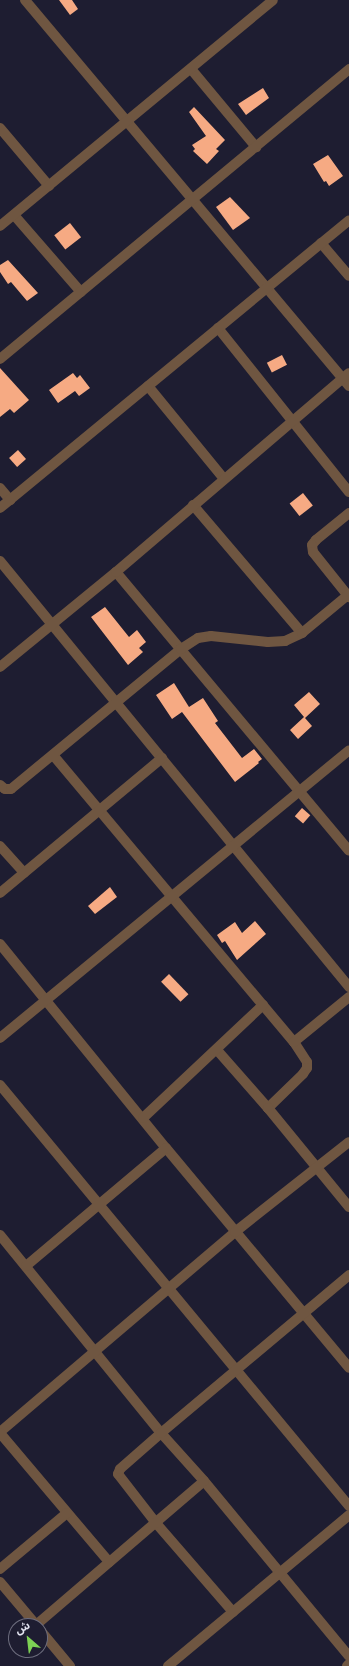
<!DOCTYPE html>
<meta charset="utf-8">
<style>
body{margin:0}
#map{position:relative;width:349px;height:1666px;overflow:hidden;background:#1e1d31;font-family:"Work Sans","Noto Sans Arabic",sans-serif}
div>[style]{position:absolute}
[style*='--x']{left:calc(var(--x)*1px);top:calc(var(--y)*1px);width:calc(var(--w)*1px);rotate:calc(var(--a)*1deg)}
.building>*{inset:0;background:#f6aa83;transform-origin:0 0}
.minor>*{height:10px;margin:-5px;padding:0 5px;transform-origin:5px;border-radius:5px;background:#6f5641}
span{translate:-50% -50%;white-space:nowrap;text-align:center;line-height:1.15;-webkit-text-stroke:4px #1e1d31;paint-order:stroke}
.north{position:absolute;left:8px;top:1618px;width:40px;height:40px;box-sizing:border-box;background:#1e1d31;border:1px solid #6d6d7e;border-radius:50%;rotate:332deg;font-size:11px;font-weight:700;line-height:16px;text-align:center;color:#e3e4f1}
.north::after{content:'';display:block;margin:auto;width:14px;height:18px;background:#7dd154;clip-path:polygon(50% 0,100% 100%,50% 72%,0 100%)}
</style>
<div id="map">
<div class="building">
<i style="clip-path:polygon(59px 0,72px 0,78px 9px,70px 15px)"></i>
<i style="clip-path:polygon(263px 88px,269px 98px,246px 115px,238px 104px)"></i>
<i style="clip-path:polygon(194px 107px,225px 140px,216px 149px,219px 151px,207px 164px,193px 151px,195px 149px,192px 145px,206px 136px,189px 112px)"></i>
<i style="clip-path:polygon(328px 155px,343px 176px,329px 186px,326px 181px,324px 182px,313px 164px)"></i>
<i style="clip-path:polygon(230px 197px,250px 218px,233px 230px,216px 207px)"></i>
<i style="left:70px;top:223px;width:18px;height:20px;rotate:52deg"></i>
<i style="clip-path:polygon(8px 260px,38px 293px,27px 301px,11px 282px,8px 284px,0 272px,0 265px)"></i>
<i style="left:282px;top:355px;width:11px;height:17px;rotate:63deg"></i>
<i style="clip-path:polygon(0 368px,29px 400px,14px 413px,10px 409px,0 417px)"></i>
<i style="clip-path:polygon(73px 373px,77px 378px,80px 375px,90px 388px,79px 396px,75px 391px,58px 403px,49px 390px)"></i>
<i style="left:18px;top:450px;width:12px;height:12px;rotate:48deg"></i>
<i style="left:303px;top:493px;width:16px;height:17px;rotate:52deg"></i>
<i style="clip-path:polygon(105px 607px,129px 637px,137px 630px,146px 642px,139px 648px,143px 652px,128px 665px,91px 617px)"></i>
<i style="clip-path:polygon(174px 683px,189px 707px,203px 698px,218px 721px,215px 723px,242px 758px,254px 749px,262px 759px,258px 762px,259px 763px,235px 782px,182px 712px,172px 719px,156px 695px)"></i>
<i style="clip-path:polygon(309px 692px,320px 704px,305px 718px,312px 726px,298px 739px,290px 730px,304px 717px,294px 705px)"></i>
<i style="left:302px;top:808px;width:11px;height:11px;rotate:41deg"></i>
<i style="clip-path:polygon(110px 887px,117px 897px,95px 914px,88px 906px)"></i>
<i style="clip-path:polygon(255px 921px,266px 934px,237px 960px,225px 941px,222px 943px,217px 935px,235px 922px,242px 933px)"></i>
<i style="left:169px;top:974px;width:28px;height:11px;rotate:46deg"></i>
</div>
<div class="minor">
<i style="--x:25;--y:0;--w:504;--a:49.99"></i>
<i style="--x:191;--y:69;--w:102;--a:50.2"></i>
<i style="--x:0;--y:128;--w:76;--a:49.8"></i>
<i style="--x:14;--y:215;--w:102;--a:49"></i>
<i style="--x:0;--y:226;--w:354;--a:-39.6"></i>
<i style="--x:321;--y:243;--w:43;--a:49.7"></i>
<i style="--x:218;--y:328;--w:210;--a:51.4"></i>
<i style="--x:0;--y:359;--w:454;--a:-39.7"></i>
<i style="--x:148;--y:386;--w:120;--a:50.7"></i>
<i style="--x:0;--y:488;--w:16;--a:50"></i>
<i style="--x:193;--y:505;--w:168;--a:49.6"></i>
<i style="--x:0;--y:508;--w:452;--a:-39.5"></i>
<i style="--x:349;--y:513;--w:43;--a:140.7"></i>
<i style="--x:316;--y:540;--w:6;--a:129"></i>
<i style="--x:312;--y:545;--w:7;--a:82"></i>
<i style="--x:313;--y:552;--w:58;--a:51.3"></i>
<i style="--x:0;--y:561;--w:551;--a:50.67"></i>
<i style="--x:116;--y:572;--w:363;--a:50.1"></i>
<i style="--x:0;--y:667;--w:150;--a:-39.3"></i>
<i style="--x:116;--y:572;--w:306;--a:-40.5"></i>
<i style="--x:53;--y:755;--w:375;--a:50"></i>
<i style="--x:294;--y:1042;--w:24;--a:57"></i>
<i style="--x:307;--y:1062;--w:6;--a:90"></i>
<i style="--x:307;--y:1068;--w:7;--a:124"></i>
<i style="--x:303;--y:1074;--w:49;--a:135.8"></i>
<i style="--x:0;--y:785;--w:6;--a:39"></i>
<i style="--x:5;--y:789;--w:6;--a:0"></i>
<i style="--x:11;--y:789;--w:220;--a:-39.5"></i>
<i style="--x:181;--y:649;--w:20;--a:-33"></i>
<i style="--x:198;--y:638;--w:13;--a:-9"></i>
<i style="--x:211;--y:636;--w:57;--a:6"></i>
<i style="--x:268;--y:642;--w:17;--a:-3"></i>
<i style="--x:285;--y:641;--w:19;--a:-25"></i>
<i style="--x:302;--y:633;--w:60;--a:-39.6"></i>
<i style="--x:0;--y:846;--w:36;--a:48"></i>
<i style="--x:0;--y:893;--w:211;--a:-39.8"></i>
<i style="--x:0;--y:944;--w:263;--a:50.9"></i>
<i style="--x:166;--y:1148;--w:286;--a:50.2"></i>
<i style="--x:0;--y:1038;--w:452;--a:-39.5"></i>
<i style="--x:294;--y:1042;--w:71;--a:-39.3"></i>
<i style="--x:217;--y:1050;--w:77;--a:48.7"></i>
<i style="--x:268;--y:1108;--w:128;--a:50.7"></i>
<i style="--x:0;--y:1085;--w:547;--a:50.34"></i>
<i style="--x:143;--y:1118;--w:165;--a:-43.3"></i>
<i style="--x:0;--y:1235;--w:255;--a:50.9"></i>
<i style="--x:161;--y:1433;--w:64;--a:48.1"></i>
<i style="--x:204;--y:1481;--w:227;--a:50.4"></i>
<i style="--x:26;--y:1266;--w:183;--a:-40.1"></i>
<i style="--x:0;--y:1432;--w:309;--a:-40.4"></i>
<i style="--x:235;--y:1232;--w:145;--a:-38.3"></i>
<i style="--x:0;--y:1433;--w:169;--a:49.8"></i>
<i style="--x:0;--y:1569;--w:87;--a:-39.9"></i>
<i style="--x:0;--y:1582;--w:57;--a:49.9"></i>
<i style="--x:233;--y:1612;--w:118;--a:-130.9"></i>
<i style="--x:156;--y:1523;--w:62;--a:-127.8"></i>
<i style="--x:118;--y:1474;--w:5;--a:-68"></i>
<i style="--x:120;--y:1469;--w:55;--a:-41.3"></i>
<i style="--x:161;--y:1433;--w:246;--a:-40"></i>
<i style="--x:36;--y:1625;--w:221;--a:-40.6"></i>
<i style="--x:40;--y:1630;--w:47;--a:50.2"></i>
<i style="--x:168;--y:1666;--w:236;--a:-39.8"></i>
<i style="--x:347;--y:1666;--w:3;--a:-45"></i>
</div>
<div class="north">ش</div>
</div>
